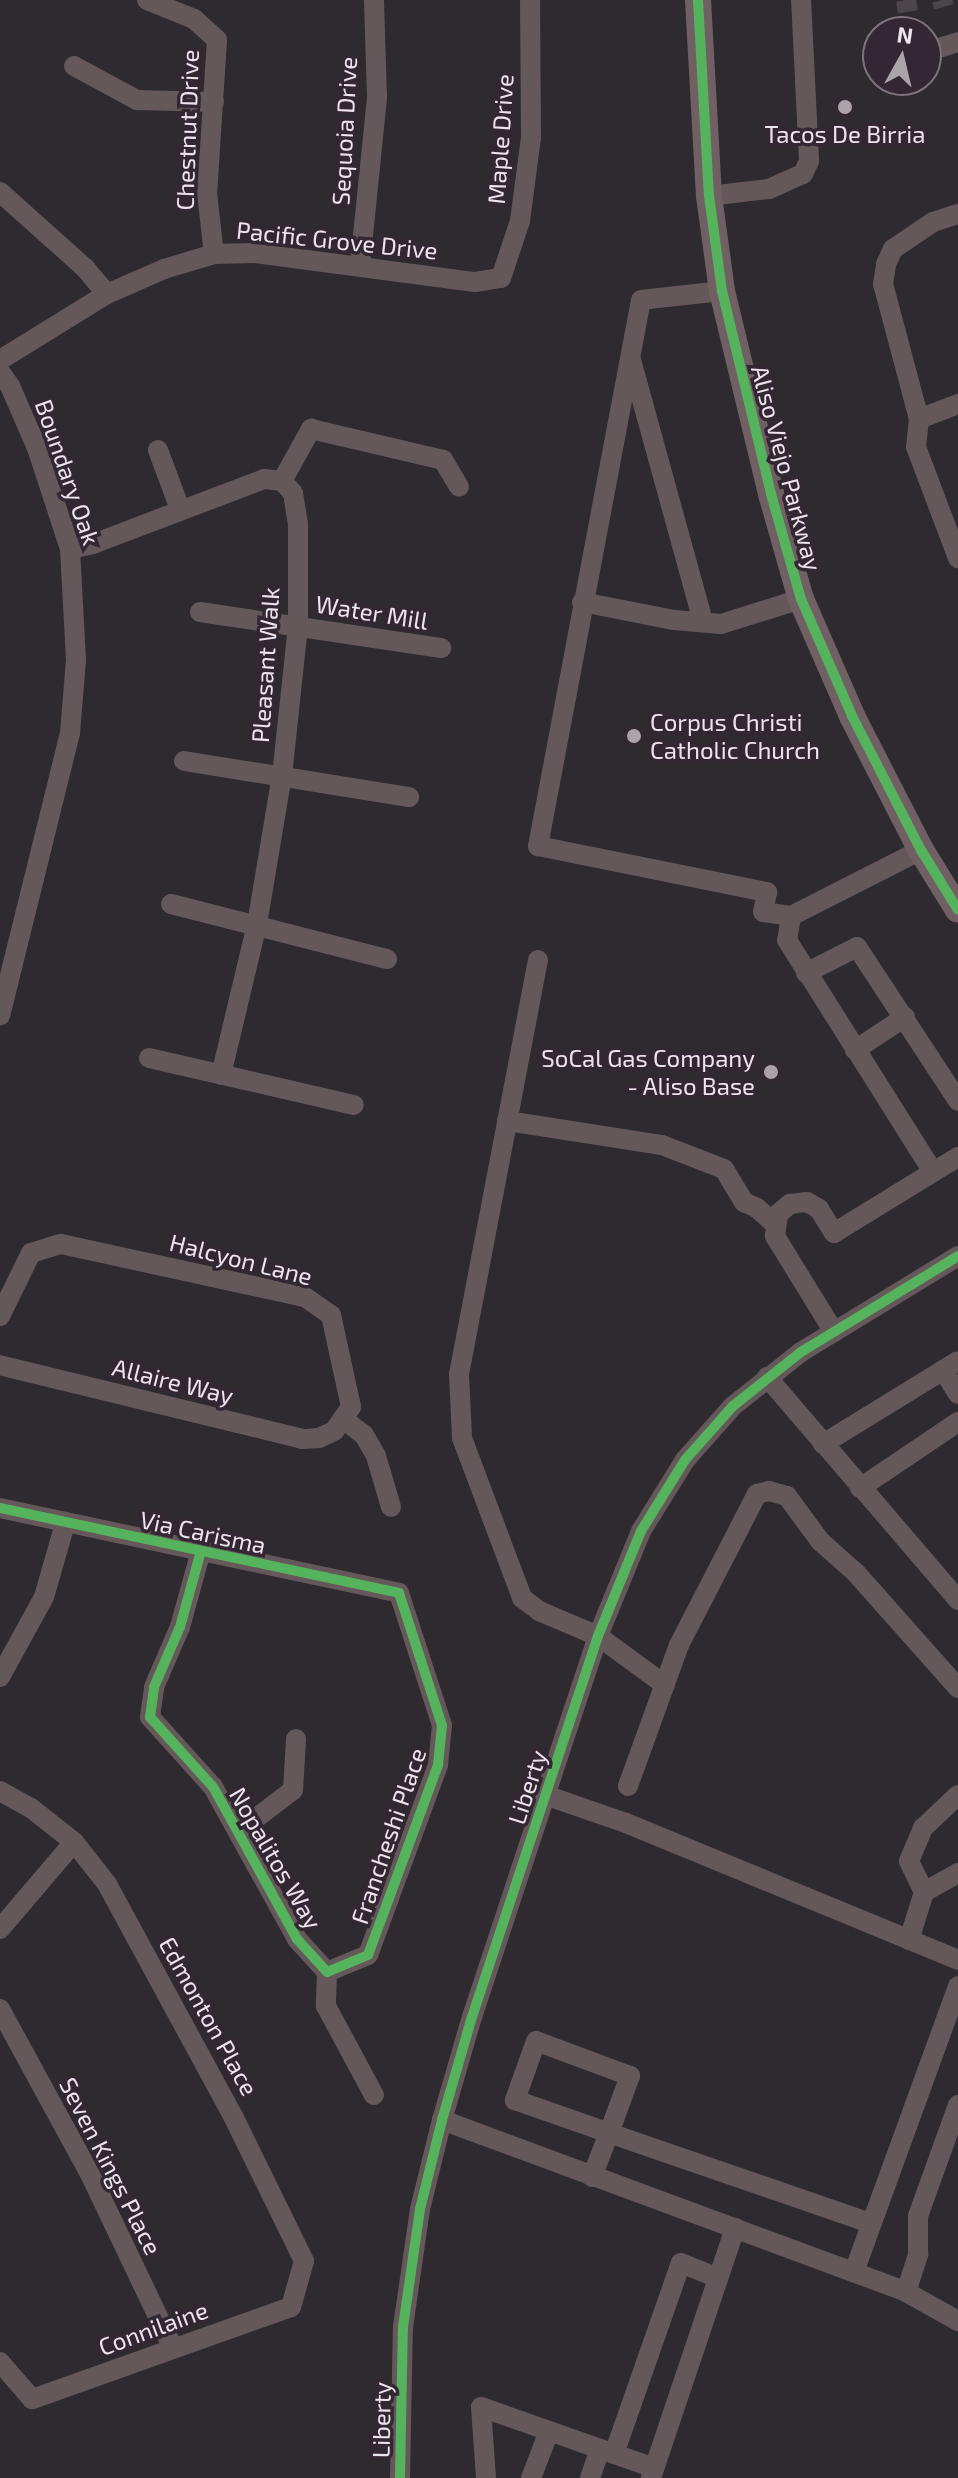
<!DOCTYPE html>
<style>
body{margin:0}
#map{position:relative;width:958px;height:2478px;overflow:hidden;background:#2f2a2f;font-family:"Exo 2",sans-serif}
div>[style]{position:absolute}
[style*='--x']{left:calc(var(--x)*1px);top:calc(var(--y)*1px);width:calc(var(--w)*1px);rotate:calc(var(--a)*1deg)}
.minor-tunnel>*{height:20px;margin-top:-10px;transform-origin:0;background:repeating-linear-gradient(90deg,#4c464c 0 20px,transparent 0 30px)}
.minor>*{height:20px;margin:-10px;padding:0 10px;transform-origin:10px;border-radius:10px;background:#65585a}
.major>*{height:26px;margin:-13px;padding:0 13px;transform-origin:13px;border-radius:13px;background:#706063}
.cycleway>*{height:10px;margin:-5px;padding:0 5px;transform-origin:5px;border-radius:5px;background:#56b35d}
.dots>*{width:22px;height:22px;translate:-50% -50%;box-sizing:border-box;border:4px solid #322732;border-radius:50%}
span{translate:-50% -50%;white-space:nowrap;text-align:center;line-height:1.15;-webkit-text-stroke:7px #322732;paint-order:stroke}
.street-label{font-size:24px;color:#ede5ed}
.poi-label{font-size:24px;color:#ede5ed}
.left{translate:0 -50%;text-align:left}
.right{translate:-100% -50%;text-align:right}
.north{position:absolute;left:862px;top:16px;width:80px;height:80px;box-sizing:border-box;background:#322732;border:2px solid #7d737d;border-radius:50%;rotate:8deg;font-size:22px;font-weight:700;line-height:32px;text-align:center;color:#ede5ed}
.north::after{content:'';display:block;margin:auto;width:28px;height:36px;background:#aaa4aa;clip-path:polygon(50% 0,100% 100%,50% 72%,0 100%)}
</style>
<div id="map">
<div class="minor-tunnel">
<i style="--x:906;--y:0;--w:12;--a:81"></i>
<i style="--x:942;--y:0;--w:7;--a:74"></i>
</div>
<div class="minor">
<i style="--x:147;--y:0;--w:51;--a:22"></i>
<i style="--x:194;--y:19;--w:31;--a:42"></i>
<i style="--x:217;--y:40;--w:153;--a:93.7"></i>
<i style="--x:207;--y:193;--w:61;--a:83.5"></i>
<i style="--x:929;--y:51;--w:30;--a:-17"></i>
<i style="--x:74;--y:66;--w:72;--a:28.4"></i>
<i style="--x:137;--y:100;--w:77;--a:1.5"></i>
<i style="--x:0;--y:192;--w:114;--a:41.8"></i>
<i style="--x:85;--y:268;--w:34;--a:50"></i>
<i style="--x:709;--y:196;--w:60;--a:-6.7"></i>
<i style="--x:769;--y:189;--w:37;--a:-24"></i>
<i style="--x:803;--y:174;--w:14;--a:-65"></i>
<i style="--x:809;--y:161;--w:161;--a:-92.8"></i>
<i style="--x:360;--y:265;--w:169;--a:-84.2"></i>
<i style="--x:377;--y:97;--w:97;--a:-91.8"></i>
<i style="--x:722;--y:291;--w:81;--a:173.7"></i>
<i style="--x:641;--y:300;--w:556;--a:100.68"></i>
<i style="--x:538;--y:846;--w:234;--a:11.4"></i>
<i style="--x:767;--y:892;--w:20;--a:101"></i>
<i style="--x:763;--y:912;--w:28;--a:8"></i>
<i style="--x:0;--y:360;--w:126;--a:-31.7"></i>
<i style="--x:107;--y:294;--w:62;--a:-23.7"></i>
<i style="--x:164;--y:269;--w:52;--a:-16.7"></i>
<i style="--x:214;--y:254;--w:40;--a:-1.4"></i>
<i style="--x:254;--y:253;--w:223;--a:7.5"></i>
<i style="--x:475;--y:282;--w:26;--a:-9"></i>
<i style="--x:501;--y:278;--w:60;--a:-71.6"></i>
<i style="--x:520;--y:221;--w:84;--a:-82.5"></i>
<i style="--x:531;--y:138;--w:138;--a:-90.4"></i>
<i style="--x:631;--y:360;--w:272;--a:74.6"></i>
<i style="--x:0;--y:372;--w:17;--a:54"></i>
<i style="--x:10;--y:386;--w:68;--a:66.5"></i>
<i style="--x:37;--y:448;--w:106;--a:71.9"></i>
<i style="--x:70;--y:549;--w:111;--a:86.9"></i>
<i style="--x:76;--y:660;--w:73;--a:94.7"></i>
<i style="--x:70;--y:733;--w:291;--a:103.9"></i>
<i style="--x:958;--y:404;--w:42;--a:159"></i>
<i style="--x:919;--y:419;--w:28;--a:96"></i>
<i style="--x:916;--y:447;--w:119;--a:69.3"></i>
<i style="--x:919;--y:419;--w:140;--a:-104.9"></i>
<i style="--x:883;--y:284;--w:20;--a:-81"></i>
<i style="--x:886;--y:264;--w:17;--a:-65"></i>
<i style="--x:893;--y:249;--w:48;--a:-34"></i>
<i style="--x:933;--y:222;--w:26;--a:-18"></i>
<i style="--x:158;--y:450;--w:63;--a:69.6"></i>
<i style="--x:282;--y:481;--w:60;--a:-60.9"></i>
<i style="--x:311;--y:429;--w:136;--a:13.2"></i>
<i style="--x:443;--y:460;--w:31;--a:59"></i>
<i style="--x:70;--y:549;--w:24;--a:-12"></i>
<i style="--x:93;--y:544;--w:183;--a:-20.8"></i>
<i style="--x:264;--y:479;--w:18;--a:6"></i>
<i style="--x:282;--y:481;--w:16;--a:47"></i>
<i style="--x:293;--y:493;--w:30;--a:81"></i>
<i style="--x:298;--y:523;--w:103;--a:90"></i>
<i style="--x:298;--y:626;--w:150;--a:96.1"></i>
<i style="--x:282;--y:775;--w:151;--a:99.5"></i>
<i style="--x:257;--y:924;--w:155;--a:103.4"></i>
<i style="--x:582;--y:602;--w:94;--a:11.1"></i>
<i style="--x:674;--y:620;--w:47;--a:4.9"></i>
<i style="--x:721;--y:624;--w:84;--a:-17.4"></i>
<i style="--x:200;--y:612;--w:244;--a:8.5"></i>
<i style="--x:184;--y:761;--w:228;--a:9.1"></i>
<i style="--x:921;--y:850;--w:146;--a:153.1"></i>
<i style="--x:791;--y:916;--w:24;--a:99"></i>
<i style="--x:787;--y:940;--w:274;--a:57.8"></i>
<i style="--x:933;--y:1172;--w:29;--a:-31"></i>
<i style="--x:171;--y:904;--w:223;--a:14.3"></i>
<i style="--x:538;--y:960;--w:421;--a:100.8"></i>
<i style="--x:459;--y:1374;--w:64;--a:87.3"></i>
<i style="--x:462;--y:1438;--w:171;--a:69.4"></i>
<i style="--x:522;--y:1598;--w:21;--a:37"></i>
<i style="--x:539;--y:1611;--w:64;--a:23"></i>
<i style="--x:598;--y:1636;--w:83;--a:36.2"></i>
<i style="--x:806;--y:973;--w:57;--a:-27"></i>
<i style="--x:857;--y:947;--w:184;--a:56.7"></i>
<i style="--x:855;--y:1050;--w:60;--a:-33.4"></i>
<i style="--x:149;--y:1058;--w:210;--a:12.9"></i>
<i style="--x:507;--y:1121;--w:157;--a:8.8"></i>
<i style="--x:662;--y:1145;--w:66;--a:21.2"></i>
<i style="--x:724;--y:1169;--w:39;--a:59"></i>
<i style="--x:744;--y:1202;--w:14;--a:25"></i>
<i style="--x:757;--y:1208;--w:24;--a:42"></i>
<i style="--x:0;--y:1316;--w:70;--a:-63.8"></i>
<i style="--x:31;--y:1253;--w:31;--a:-17"></i>
<i style="--x:61;--y:1244;--w:250;--a:12.3"></i>
<i style="--x:305;--y:1297;--w:32;--a:35"></i>
<i style="--x:331;--y:1315;--w:94;--a:77.7"></i>
<i style="--x:351;--y:1407;--w:29;--a:125"></i>
<i style="--x:334;--y:1431;--w:17;--a:155"></i>
<i style="--x:319;--y:1438;--w:16;--a:176"></i>
<i style="--x:303;--y:1439;--w:312;--a:-166.3"></i>
<i style="--x:834;--y:1332;--w:113;--a:-121.6"></i>
<i style="--x:775;--y:1236;--w:22;--a:-82"></i>
<i style="--x:778;--y:1214;--w:16;--a:-40"></i>
<i style="--x:790;--y:1204;--w:17;--a:-7"></i>
<i style="--x:807;--y:1202;--w:14;--a:30"></i>
<i style="--x:819;--y:1209;--w:28;--a:58"></i>
<i style="--x:834;--y:1233;--w:116;--a:-31.6"></i>
<i style="--x:943;--y:1370;--w:28;--a:58"></i>
<i style="--x:767;--y:1377;--w:294;--a:49.4"></i>
<i style="--x:343;--y:1419;--w:26;--a:37"></i>
<i style="--x:364;--y:1435;--w:24;--a:60"></i>
<i style="--x:376;--y:1456;--w:53;--a:73.6"></i>
<i style="--x:823;--y:1444;--w:158;--a:-31.6"></i>
<i style="--x:860;--y:1488;--w:118;--a:-34"></i>
<i style="--x:0;--y:1508;--w:408;--a:12"></i>
<i style="--x:399;--y:1593;--w:139;--a:72"></i>
<i style="--x:442;--y:1725;--w:40;--a:95.7"></i>
<i style="--x:438;--y:1765;--w:202;--a:110.2"></i>
<i style="--x:368;--y:1955;--w:44;--a:157.5"></i>
<i style="--x:327;--y:1972;--w:45;--a:-132.3"></i>
<i style="--x:297;--y:1939;--w:174;--a:-118.9"></i>
<i style="--x:213;--y:1787;--w:94;--a:-132"></i>
<i style="--x:150;--y:1717;--w:30;--a:-82"></i>
<i style="--x:154;--y:1687;--w:65;--a:-66.6"></i>
<i style="--x:180;--y:1627;--w:79;--a:-74.6"></i>
<i style="--x:0;--y:1677;--w:91;--a:-61.2"></i>
<i style="--x:44;--y:1597;--w:76;--a:-74"></i>
<i style="--x:628;--y:1786;--w:150;--a:-70.1"></i>
<i style="--x:679;--y:1645;--w:170;--a:-62.7"></i>
<i style="--x:757;--y:1494;--w:12;--a:-14"></i>
<i style="--x:769;--y:1491;--w:19;--a:16"></i>
<i style="--x:787;--y:1496;--w:56;--a:53.7"></i>
<i style="--x:820;--y:1541;--w:48;--a:41.6"></i>
<i style="--x:856;--y:1573;--w:154;--a:48.4"></i>
<i style="--x:0;--y:1791;--w:35;--a:29"></i>
<i style="--x:31;--y:1808;--w:55;--a:38.3"></i>
<i style="--x:74;--y:1842;--w:53;--a:51.8"></i>
<i style="--x:107;--y:1884;--w:266;--a:61.5"></i>
<i style="--x:234;--y:2118;--w:159;--a:63.9"></i>
<i style="--x:304;--y:2261;--w:48;--a:105.8"></i>
<i style="--x:291;--y:2307;--w:275;--a:160.4"></i>
<i style="--x:32;--y:2399;--w:49;--a:-130.9"></i>
<i style="--x:545;--y:1795;--w:86;--a:19.1"></i>
<i style="--x:626;--y:1823;--w:359;--a:22.4"></i>
<i style="--x:238;--y:1832;--w:69;--a:-37.4"></i>
<i style="--x:293;--y:1790;--w:51;--a:-86.6"></i>
<i style="--x:924;--y:1892;--w:34;--a:-116"></i>
<i style="--x:909;--y:1861;--w:36;--a:-67"></i>
<i style="--x:923;--y:1828;--w:48;--a:-43.3"></i>
<i style="--x:0;--y:1929;--w:114;--a:-49.6"></i>
<i style="--x:909;--y:1940;--w:50;--a:-72.6"></i>
<i style="--x:924;--y:1892;--w:39;--a:-29"></i>
<i style="--x:327;--y:1972;--w:34;--a:92"></i>
<i style="--x:326;--y:2006;--w:101;--a:61.7"></i>
<i style="--x:0;--y:2009;--w:188;--a:61.4"></i>
<i style="--x:90;--y:2174;--w:193;--a:64.5"></i>
<i style="--x:442;--y:2120;--w:495;--a:20.3"></i>
<i style="--x:906;--y:2292;--w:60;--a:29.1"></i>
<i style="--x:592;--y:2177;--w:47;--a:-68.9"></i>
<i style="--x:609;--y:2133;--w:61;--a:-69.8"></i>
<i style="--x:630;--y:2076;--w:100;--a:-159.6"></i>
<i style="--x:536;--y:2041;--w:63;--a:109.6"></i>
<i style="--x:515;--y:2100;--w:100;--a:19.3"></i>
<i style="--x:609;--y:2133;--w:277;--a:19"></i>
<i style="--x:854;--y:2272;--w:304;--a:-70"></i>
<i style="--x:906;--y:2292;--w:40;--a:-72"></i>
<i style="--x:918;--y:2254;--w:38;--a:-90"></i>
<i style="--x:918;--y:2216;--w:118;--a:-70.2"></i>
<i style="--x:614;--y:2454;--w:202;--a:-70.7"></i>
<i style="--x:681;--y:2263;--w:40;--a:22"></i>
<i style="--x:400;--y:2478;--w:151;--a:-88.9"></i>
<i style="--x:403;--y:2327;--w:119;--a:-81.8"></i>
<i style="--x:420;--y:2209;--w:92;--a:-76.1"></i>
<i style="--x:442;--y:2120;--w:107;--a:-73.8"></i>
<i style="--x:472;--y:2017;--w:401;--a:-71.7"></i>
<i style="--x:598;--y:1636;--w:113;--a:-67.7"></i>
<i style="--x:641;--y:1531;--w:84;--a:-58.2"></i>
<i style="--x:685;--y:1460;--w:72;--a:-48.4"></i>
<i style="--x:733;--y:1406;--w:87;--a:-38.5"></i>
<i style="--x:801;--y:1352;--w:184;--a:-31.4"></i>
<i style="--x:486;--y:2478;--w:71;--a:-94"></i>
<i style="--x:481;--y:2407;--w:183;--a:19.4"></i>
<i style="--x:531;--y:2478;--w:50;--a:-69"></i>
<i style="--x:590;--y:2478;--w:31;--a:-71"></i>
<i style="--x:651;--y:2478;--w:264;--a:-71.4"></i>
</div>
<div class="major">
<i style="--x:698;--y:0;--w:196;--a:86.8"></i>
<i style="--x:709;--y:196;--w:96;--a:82.2"></i>
<i style="--x:722;--y:291;--w:209;--a:76.4"></i>
<i style="--x:771;--y:494;--w:109;--a:74.1"></i>
<i style="--x:801;--y:599;--w:128;--a:66.4"></i>
<i style="--x:852;--y:716;--w:151;--a:62.8"></i>
<i style="--x:921;--y:850;--w:70;--a:58.3"></i>
</div>
<div class="cycleway">
<i style="--x:698;--y:0;--w:196;--a:86.8"></i>
<i style="--x:709;--y:196;--w:96;--a:82.2"></i>
<i style="--x:722;--y:291;--w:209;--a:76.4"></i>
<i style="--x:771;--y:494;--w:109;--a:74.1"></i>
<i style="--x:801;--y:599;--w:128;--a:66.4"></i>
<i style="--x:852;--y:716;--w:151;--a:62.8"></i>
<i style="--x:921;--y:850;--w:70;--a:58.3"></i>
<i style="--x:0;--y:1508;--w:408;--a:12"></i>
<i style="--x:399;--y:1593;--w:139;--a:72"></i>
<i style="--x:442;--y:1725;--w:40;--a:95.7"></i>
<i style="--x:438;--y:1765;--w:202;--a:110.2"></i>
<i style="--x:368;--y:1955;--w:44;--a:157.5"></i>
<i style="--x:327;--y:1972;--w:45;--a:-132.3"></i>
<i style="--x:297;--y:1939;--w:174;--a:-118.9"></i>
<i style="--x:213;--y:1787;--w:94;--a:-132"></i>
<i style="--x:150;--y:1717;--w:30;--a:-82"></i>
<i style="--x:154;--y:1687;--w:65;--a:-66.6"></i>
<i style="--x:180;--y:1627;--w:79;--a:-74.6"></i>
<i style="--x:400;--y:2478;--w:151;--a:-88.9"></i>
<i style="--x:403;--y:2327;--w:119;--a:-81.8"></i>
<i style="--x:420;--y:2209;--w:92;--a:-76.1"></i>
<i style="--x:442;--y:2120;--w:107;--a:-73.8"></i>
<i style="--x:472;--y:2017;--w:401;--a:-71.7"></i>
<i style="--x:598;--y:1636;--w:113;--a:-67.7"></i>
<i style="--x:641;--y:1531;--w:84;--a:-58.2"></i>
<i style="--x:685;--y:1460;--w:72;--a:-48.4"></i>
<i style="--x:733;--y:1406;--w:87;--a:-38.5"></i>
<i style="--x:801;--y:1352;--w:184;--a:-31.4"></i>
</div>
<div class="dots">
<i style="left:845px;top:107px;background:#aaa4aa"></i>
<i style="left:634px;top:736px;background:#aaa4aa"></i>
<i style="left:771px;top:1072px;background:#aaa4aa"></i>
</div>
<div class="street-label">
<span style="left:187px;top:130px;rotate:-88deg">Chestnut Drive</span>
<span style="left:344px;top:131px;rotate:-87deg">Sequoia Drive</span>
<span style="left:500px;top:139px;rotate:-86deg">Maple Drive</span>
<span style="left:337px;top:240px;rotate:6deg">Pacific Grove Drive</span>
<span style="left:787px;top:468px;rotate:75deg">Aliso Viejo Parkway</span>
<span style="left:68px;top:472px;rotate:71deg">Boundary Oak</span>
<span style="left:372px;top:612px;rotate:9deg">Water Mill</span>
<span style="left:265px;top:665px;rotate:-86deg">Pleasant Walk</span>
<span style="left:241px;top:1259px;rotate:14deg">Halcyon Lane</span>
<span style="left:173px;top:1381px;rotate:14deg">Allaire Way</span>
<span style="left:203px;top:1532px;rotate:12deg">Via Carisma</span>
<span style="left:527px;top:1787px;rotate:-72deg">Liberty</span>
<span style="left:388px;top:1836px;rotate:-71deg">Francheshi Place</span>
<span style="left:276px;top:1858px;rotate:60deg">Nopalitos Way</span>
<span style="left:209px;top:2016px;rotate:61deg">Edmonton Place</span>
<span style="left:111px;top:2166px;rotate:63deg">Seven Kings Place</span>
<span style="left:153px;top:2328px;rotate:-20deg">Connilaine</span>
<span style="left:381px;top:2420px;rotate:-89deg">Liberty</span>
</div>
<div class="poi-label">
<span style="left:845px;top:134px">Tacos De Birria</span>
<span class="left" style="left:650px;top:736px">Corpus Christi<br>Catholic Church</span>
<span class="right" style="left:755px;top:1072px">SoCal Gas Company<br>- Aliso Base</span>
</div>
<div class="north">N</div>
</div>
